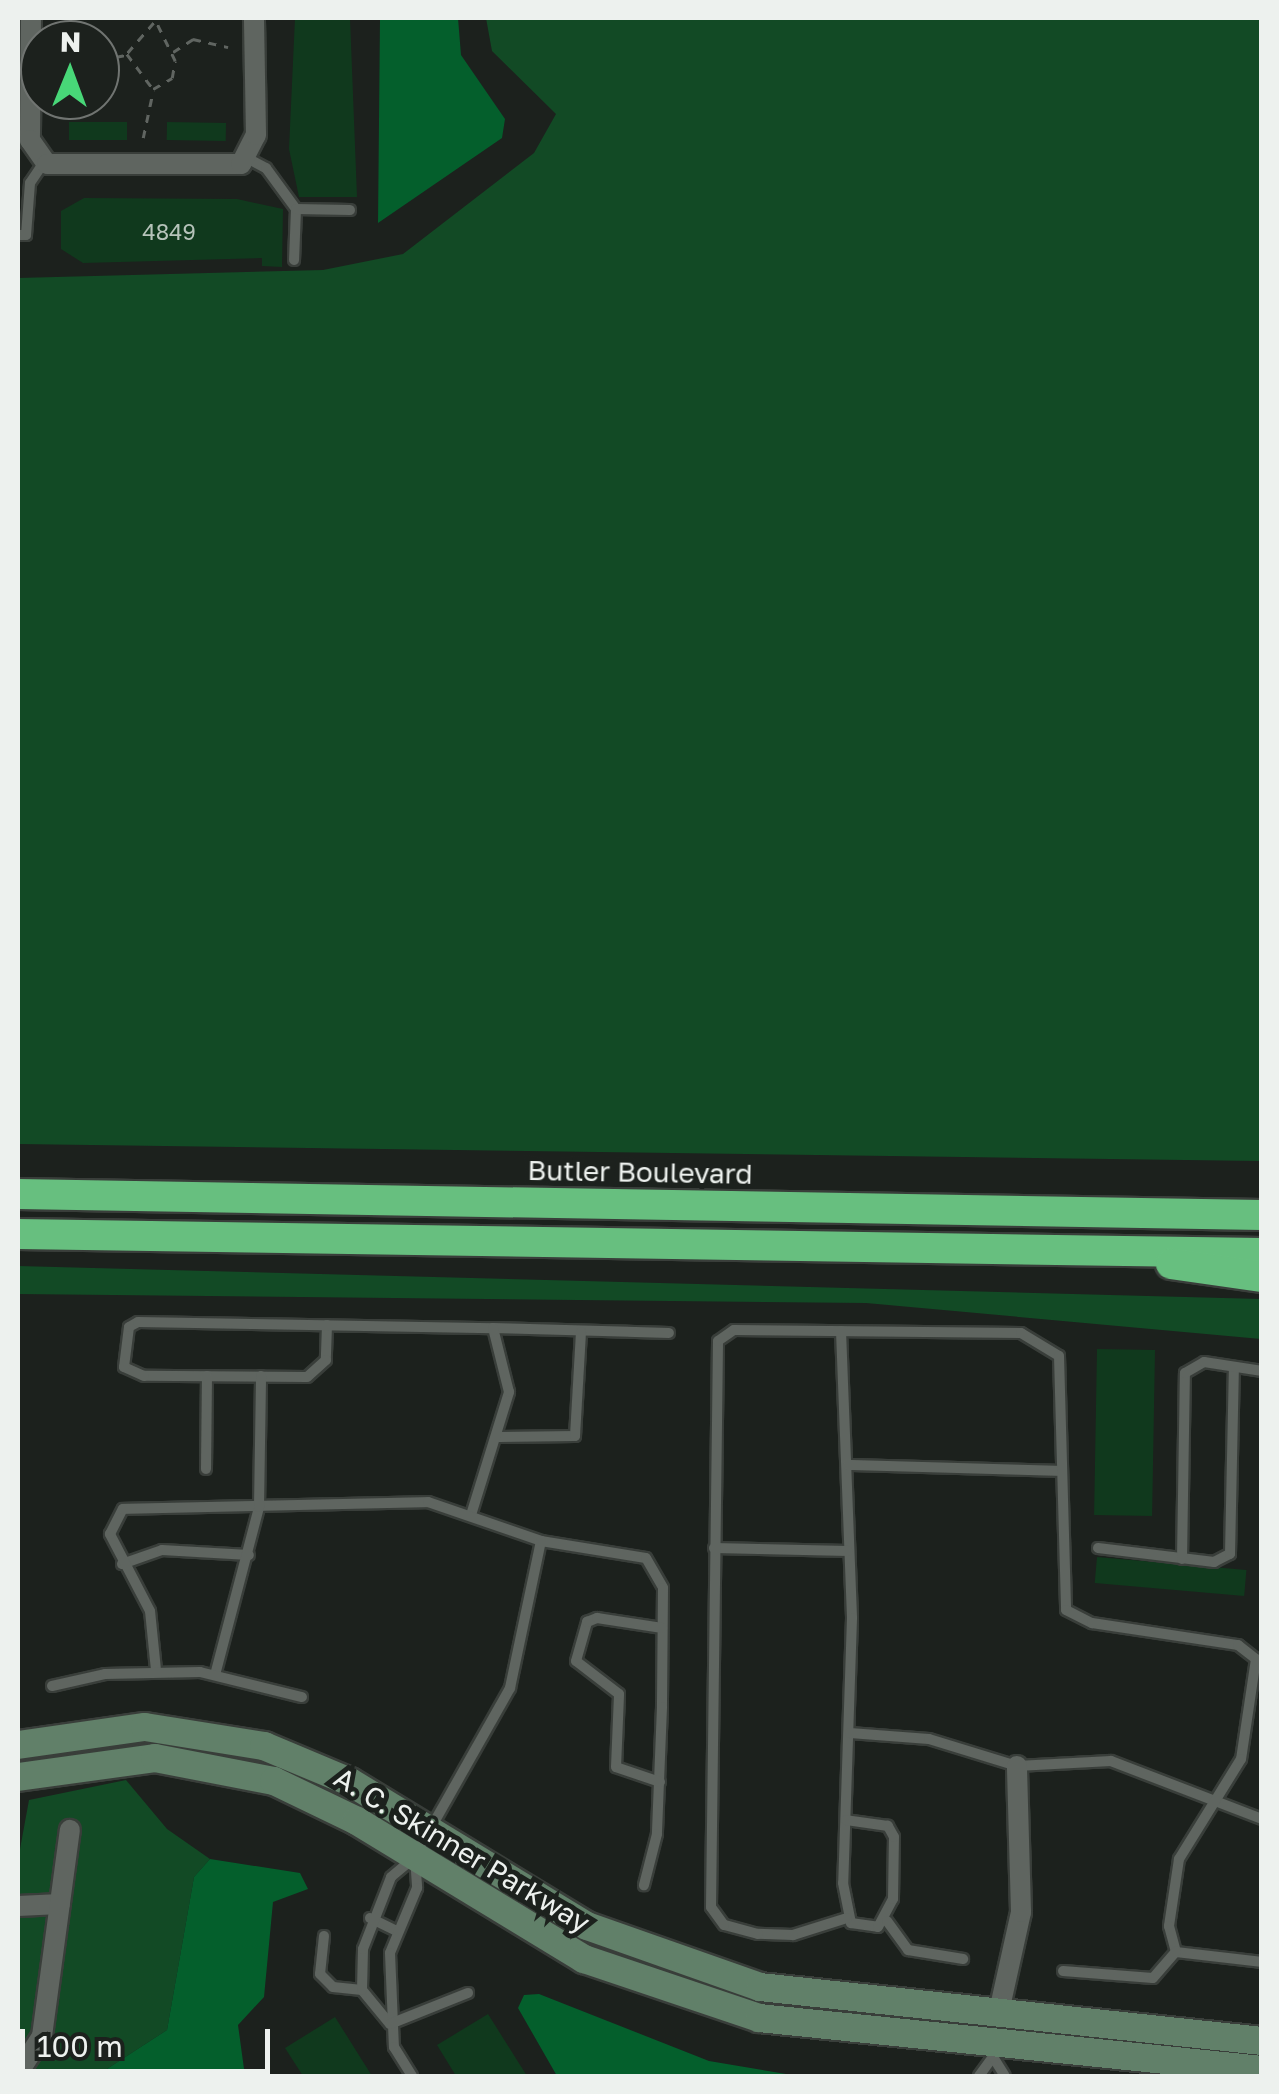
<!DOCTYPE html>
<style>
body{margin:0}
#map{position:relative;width:1279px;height:2094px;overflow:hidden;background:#1c211d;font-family:"Golos Text",sans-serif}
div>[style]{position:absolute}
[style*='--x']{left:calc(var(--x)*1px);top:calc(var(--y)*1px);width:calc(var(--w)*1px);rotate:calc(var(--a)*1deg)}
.green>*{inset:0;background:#124a25}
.water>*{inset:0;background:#045f2c}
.building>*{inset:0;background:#10391d;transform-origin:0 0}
.path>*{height:2.5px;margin-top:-1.25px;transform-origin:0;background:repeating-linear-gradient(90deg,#606561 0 8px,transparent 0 16px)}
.roads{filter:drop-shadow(2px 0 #393e3a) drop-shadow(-2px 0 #393e3a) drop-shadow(0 2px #393e3a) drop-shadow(0 -2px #393e3a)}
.service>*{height:10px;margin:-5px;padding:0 5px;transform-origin:5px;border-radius:5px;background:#5f6560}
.minor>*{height:20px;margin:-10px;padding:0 10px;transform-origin:10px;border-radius:10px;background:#5f6560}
.secondary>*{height:28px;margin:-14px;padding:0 14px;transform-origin:14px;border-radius:14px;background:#618069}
.motorway>*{height:30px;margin:-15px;padding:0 15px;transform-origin:15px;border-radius:15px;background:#67bf7f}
span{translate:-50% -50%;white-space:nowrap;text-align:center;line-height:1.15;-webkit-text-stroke:10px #1c211d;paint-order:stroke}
.number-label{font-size:22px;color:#b6c3ba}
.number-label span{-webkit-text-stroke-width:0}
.street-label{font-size:28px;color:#edf1ee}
.frame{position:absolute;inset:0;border:20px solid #edf1ee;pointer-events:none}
.north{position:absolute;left:20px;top:20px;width:100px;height:100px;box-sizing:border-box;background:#1c211d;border:2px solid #707471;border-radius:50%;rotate:1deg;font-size:28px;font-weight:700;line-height:40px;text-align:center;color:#edf1ee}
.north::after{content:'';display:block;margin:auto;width:35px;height:45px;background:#48d778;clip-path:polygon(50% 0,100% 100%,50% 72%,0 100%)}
.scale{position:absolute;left:20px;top:2029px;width:250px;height:45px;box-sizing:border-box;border:5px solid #edf1ee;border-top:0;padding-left:12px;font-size:30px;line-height:35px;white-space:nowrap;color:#edf1ee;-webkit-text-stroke:8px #1c211d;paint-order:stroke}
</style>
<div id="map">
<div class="green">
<i style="clip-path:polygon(486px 18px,1261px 18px,1261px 1161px,18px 1144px,18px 278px,323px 270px,403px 254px,534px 153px,556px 114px,492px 51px)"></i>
<i style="clip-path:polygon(18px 1266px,1261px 1299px,1261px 1339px,866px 1303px,18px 1294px)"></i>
<i style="clip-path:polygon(126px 1780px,167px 1829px,210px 1859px,194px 1877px,167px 2030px,96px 2076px,18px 2076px,18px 1860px,29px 1800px)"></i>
</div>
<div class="water">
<i style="clip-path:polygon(380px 18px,458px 18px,461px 55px,505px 119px,502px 138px,378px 223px)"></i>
<i style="clip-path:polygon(210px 1859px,300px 1873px,308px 1889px,273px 1902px,264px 1997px,238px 2025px,245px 2076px,96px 2076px,167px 2030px,194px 1877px)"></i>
<i style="clip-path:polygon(539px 1994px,709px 2061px,798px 2076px,557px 2076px,518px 2008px,524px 1995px)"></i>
</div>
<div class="building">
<i style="clip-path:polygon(295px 18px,350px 18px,357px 197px,299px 197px,289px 149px)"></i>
<i style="left:69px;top:122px;width:58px;height:18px"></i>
<i style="left:167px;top:122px;width:59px;height:18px;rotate:1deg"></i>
<i style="clip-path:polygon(84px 198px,237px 199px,283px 209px,282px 267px,262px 266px,262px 258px,83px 263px,61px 249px,61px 211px)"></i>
<i style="left:1097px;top:1349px;width:58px;height:166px;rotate:1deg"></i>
<i style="left:1097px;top:1557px;width:150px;height:26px;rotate:5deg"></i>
<i style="clip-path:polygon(488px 2014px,527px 2076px,456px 2076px,437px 2045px)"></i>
<i style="clip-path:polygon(335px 2017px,372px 2076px,303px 2076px,285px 2048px)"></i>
</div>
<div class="path">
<i style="--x:154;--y:23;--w:41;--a:131.1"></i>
<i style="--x:127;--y:54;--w:44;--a:53.4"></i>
<i style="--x:153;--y:89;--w:22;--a:-30"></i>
<i style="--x:172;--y:78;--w:17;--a:-80"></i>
<i style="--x:175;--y:61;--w:48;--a:-116"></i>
<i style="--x:173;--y:52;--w:24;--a:-33"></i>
<i style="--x:193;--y:39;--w:36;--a:13"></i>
<i style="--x:100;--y:60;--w:26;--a:-11"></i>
<i style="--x:143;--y:138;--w:48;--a:-78"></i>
</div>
<div class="roads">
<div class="service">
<i style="--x:245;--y:157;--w:24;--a:28"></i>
<i style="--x:266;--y:168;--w:51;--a:53.8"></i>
<i style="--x:296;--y:209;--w:51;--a:92.2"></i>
<i style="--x:296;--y:209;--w:54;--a:1.1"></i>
<i style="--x:18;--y:235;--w:8;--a:0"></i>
<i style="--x:26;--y:235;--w:52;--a:-85.6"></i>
<i style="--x:30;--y:183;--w:25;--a:-56"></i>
<i style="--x:327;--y:1325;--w:35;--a:92"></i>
<i style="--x:326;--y:1360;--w:25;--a:138"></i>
<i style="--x:307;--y:1377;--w:163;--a:-179.6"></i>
<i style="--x:144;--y:1376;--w:22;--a:-156"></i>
<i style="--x:124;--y:1367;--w:40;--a:-82.9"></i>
<i style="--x:129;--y:1327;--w:10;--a:-29"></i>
<i style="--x:138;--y:1322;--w:355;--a:1"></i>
<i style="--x:493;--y:1328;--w:176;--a:1.6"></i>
<i style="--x:841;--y:1331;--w:287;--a:87.8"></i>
<i style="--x:852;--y:1618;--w:265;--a:91.9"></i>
<i style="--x:843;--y:1883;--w:41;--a:78.7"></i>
<i style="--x:851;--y:1923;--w:27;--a:8"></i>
<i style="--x:878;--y:1927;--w:32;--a:-62"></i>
<i style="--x:893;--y:1899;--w:62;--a:-89.1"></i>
<i style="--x:894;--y:1837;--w:13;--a:-119"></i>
<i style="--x:888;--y:1826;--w:42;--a:-171.9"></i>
<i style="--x:499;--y:1437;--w:76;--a:-0.8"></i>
<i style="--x:575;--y:1436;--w:104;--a:-86.7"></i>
<i style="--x:848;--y:1465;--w:211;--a:1.6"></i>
<i style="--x:206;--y:1469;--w:93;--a:-89.4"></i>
<i style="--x:471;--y:1515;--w:129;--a:-72.8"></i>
<i style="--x:509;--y:1392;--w:66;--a:-104"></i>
<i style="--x:714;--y:1548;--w:134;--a:1.3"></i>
<i style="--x:1098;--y:1548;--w:117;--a:6.9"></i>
<i style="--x:1214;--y:1562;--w:18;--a:-27"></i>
<i style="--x:1230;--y:1554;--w:187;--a:-88.8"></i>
<i style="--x:1182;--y:1559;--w:186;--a:-89.1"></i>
<i style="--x:1185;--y:1373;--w:22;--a:-30"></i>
<i style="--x:1204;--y:1362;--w:59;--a:8.8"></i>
<i style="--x:122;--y:1564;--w:42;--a:-19.3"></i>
<i style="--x:162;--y:1550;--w:87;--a:3.3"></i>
<i style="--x:156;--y:1670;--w:59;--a:-95.8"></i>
<i style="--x:150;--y:1611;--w:87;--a:-117.5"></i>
<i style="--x:110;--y:1534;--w:28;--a:-63"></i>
<i style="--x:123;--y:1509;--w:305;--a:-1.3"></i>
<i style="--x:428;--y:1502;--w:120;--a:19"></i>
<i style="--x:541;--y:1541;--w:106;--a:9.2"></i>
<i style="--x:646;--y:1558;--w:34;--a:60"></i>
<i style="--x:663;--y:1588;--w:119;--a:90.5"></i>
<i style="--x:662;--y:1707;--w:127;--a:92.3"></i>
<i style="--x:657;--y:1834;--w:53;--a:104.3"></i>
<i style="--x:215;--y:1675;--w:174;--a:-75.3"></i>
<i style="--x:259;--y:1507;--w:131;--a:-89.1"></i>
<i style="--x:52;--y:1686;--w:54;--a:-12.8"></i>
<i style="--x:105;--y:1674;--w:95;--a:-1.2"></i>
<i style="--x:200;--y:1672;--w:105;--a:13.8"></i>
<i style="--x:850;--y:1733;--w:79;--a:4.3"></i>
<i style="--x:929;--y:1739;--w:92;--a:17.1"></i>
<i style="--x:1017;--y:1766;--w:94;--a:-3"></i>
<i style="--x:1111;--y:1761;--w:162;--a:21"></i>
<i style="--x:660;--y:1782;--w:46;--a:-161.2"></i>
<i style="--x:616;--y:1767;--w:73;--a:-87.6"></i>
<i style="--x:619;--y:1694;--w:54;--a:-142.5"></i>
<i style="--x:576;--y:1661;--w:41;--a:-74.2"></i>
<i style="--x:587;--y:1622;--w:11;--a:-22"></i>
<i style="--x:597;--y:1618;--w:66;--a:8.7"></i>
<i style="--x:415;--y:1856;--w:193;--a:-60.5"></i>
<i style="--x:510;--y:1688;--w:150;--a:-78.1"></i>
<i style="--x:370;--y:1918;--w:28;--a:26"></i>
<i style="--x:847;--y:1918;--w:57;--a:162.5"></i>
<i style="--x:793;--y:1935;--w:35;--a:-178"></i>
<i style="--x:758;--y:1934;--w:35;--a:-165"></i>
<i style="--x:724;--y:1925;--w:22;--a:-126"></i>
<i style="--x:711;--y:1907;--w:566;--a:-89.29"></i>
<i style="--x:718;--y:1341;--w:19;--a:-35"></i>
<i style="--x:734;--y:1330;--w:287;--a:0.6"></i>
<i style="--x:1021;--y:1333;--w:44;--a:31.2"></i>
<i style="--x:1059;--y:1356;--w:254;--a:88.4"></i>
<i style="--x:1066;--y:1610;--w:29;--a:27"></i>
<i style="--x:1092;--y:1623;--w:148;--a:8.6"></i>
<i style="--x:1238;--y:1645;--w:23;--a:38"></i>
<i style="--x:1256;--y:1659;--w:101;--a:98.5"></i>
<i style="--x:1241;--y:1759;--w:118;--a:121.8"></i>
<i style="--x:1179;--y:1859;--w:68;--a:98.5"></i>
<i style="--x:1169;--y:1926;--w:27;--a:75"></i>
<i style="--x:1176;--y:1952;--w:87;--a:6.6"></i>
<i style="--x:887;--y:1921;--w:36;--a:54"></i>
<i style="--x:908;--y:1950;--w:56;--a:9.3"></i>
<i style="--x:324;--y:1936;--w:38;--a:96"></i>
<i style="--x:320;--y:1974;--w:18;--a:45"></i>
<i style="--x:333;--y:1987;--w:29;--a:6"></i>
<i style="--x:1063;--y:1971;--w:90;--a:4.4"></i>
<i style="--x:1153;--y:1978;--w:35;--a:-49"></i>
<i style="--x:390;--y:2024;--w:44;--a:-129.5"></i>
<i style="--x:362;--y:1990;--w:41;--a:-88.6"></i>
<i style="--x:363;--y:1949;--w:77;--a:-68.7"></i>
<i style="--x:391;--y:1877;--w:31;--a:-40"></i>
<i style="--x:415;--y:1857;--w:31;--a:86"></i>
<i style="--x:417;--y:1888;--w:70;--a:112.6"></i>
<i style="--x:390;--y:1953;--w:94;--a:87.6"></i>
<i style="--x:394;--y:2047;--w:34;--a:58"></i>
<i style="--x:390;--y:2024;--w:84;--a:-21.7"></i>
<i style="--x:979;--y:2076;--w:24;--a:-54"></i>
<i style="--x:993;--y:2057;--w:22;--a:58"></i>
</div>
<div class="minor">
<i style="--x:31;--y:18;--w:122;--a:90.5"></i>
<i style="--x:30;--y:140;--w:29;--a:55"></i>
<i style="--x:47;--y:164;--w:194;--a:0"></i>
<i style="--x:241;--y:164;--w:33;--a:-63"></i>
<i style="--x:256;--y:135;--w:117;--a:-91"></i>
<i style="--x:18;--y:1906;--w:42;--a:-2.7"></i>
<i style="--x:998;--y:2016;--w:107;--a:-77.5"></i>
<i style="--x:1021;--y:1912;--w:146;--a:-91.6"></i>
<i style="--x:18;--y:2073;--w:44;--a:-57"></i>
<i style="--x:42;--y:2036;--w:208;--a:-82.3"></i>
</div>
<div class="secondary">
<i style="--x:18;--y:1745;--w:128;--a:-8.1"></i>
<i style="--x:145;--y:1727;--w:121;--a:9.1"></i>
<i style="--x:264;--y:1746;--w:93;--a:22.7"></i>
<i style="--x:350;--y:1782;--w:277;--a:31.3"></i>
<i style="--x:587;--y:1926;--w:183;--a:19.4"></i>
<i style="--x:760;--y:1987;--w:505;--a:6.14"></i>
<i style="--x:18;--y:1777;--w:138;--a:-7.9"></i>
<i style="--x:155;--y:1758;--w:121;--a:10.9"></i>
<i style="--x:274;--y:1781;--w:92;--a:25.7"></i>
<i style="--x:357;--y:1821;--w:266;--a:31.3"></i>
<i style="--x:584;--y:1959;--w:185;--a:18.6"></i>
<i style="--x:759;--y:2018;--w:506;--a:5.9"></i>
</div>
<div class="motorway">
<i style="--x:18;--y:1194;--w:1244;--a:0.97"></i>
<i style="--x:18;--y:1234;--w:1244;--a:0.88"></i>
<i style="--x:1171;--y:1264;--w:92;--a:8.1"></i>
</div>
</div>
<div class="number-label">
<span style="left:169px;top:232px">4849</span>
</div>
<div class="street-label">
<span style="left:640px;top:1172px;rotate:1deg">Butler Boulevard</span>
<span style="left:462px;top:1850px;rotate:31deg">A. C. Skinner Parkway</span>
</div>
<div class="frame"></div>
<div class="north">N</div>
<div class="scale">100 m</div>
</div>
